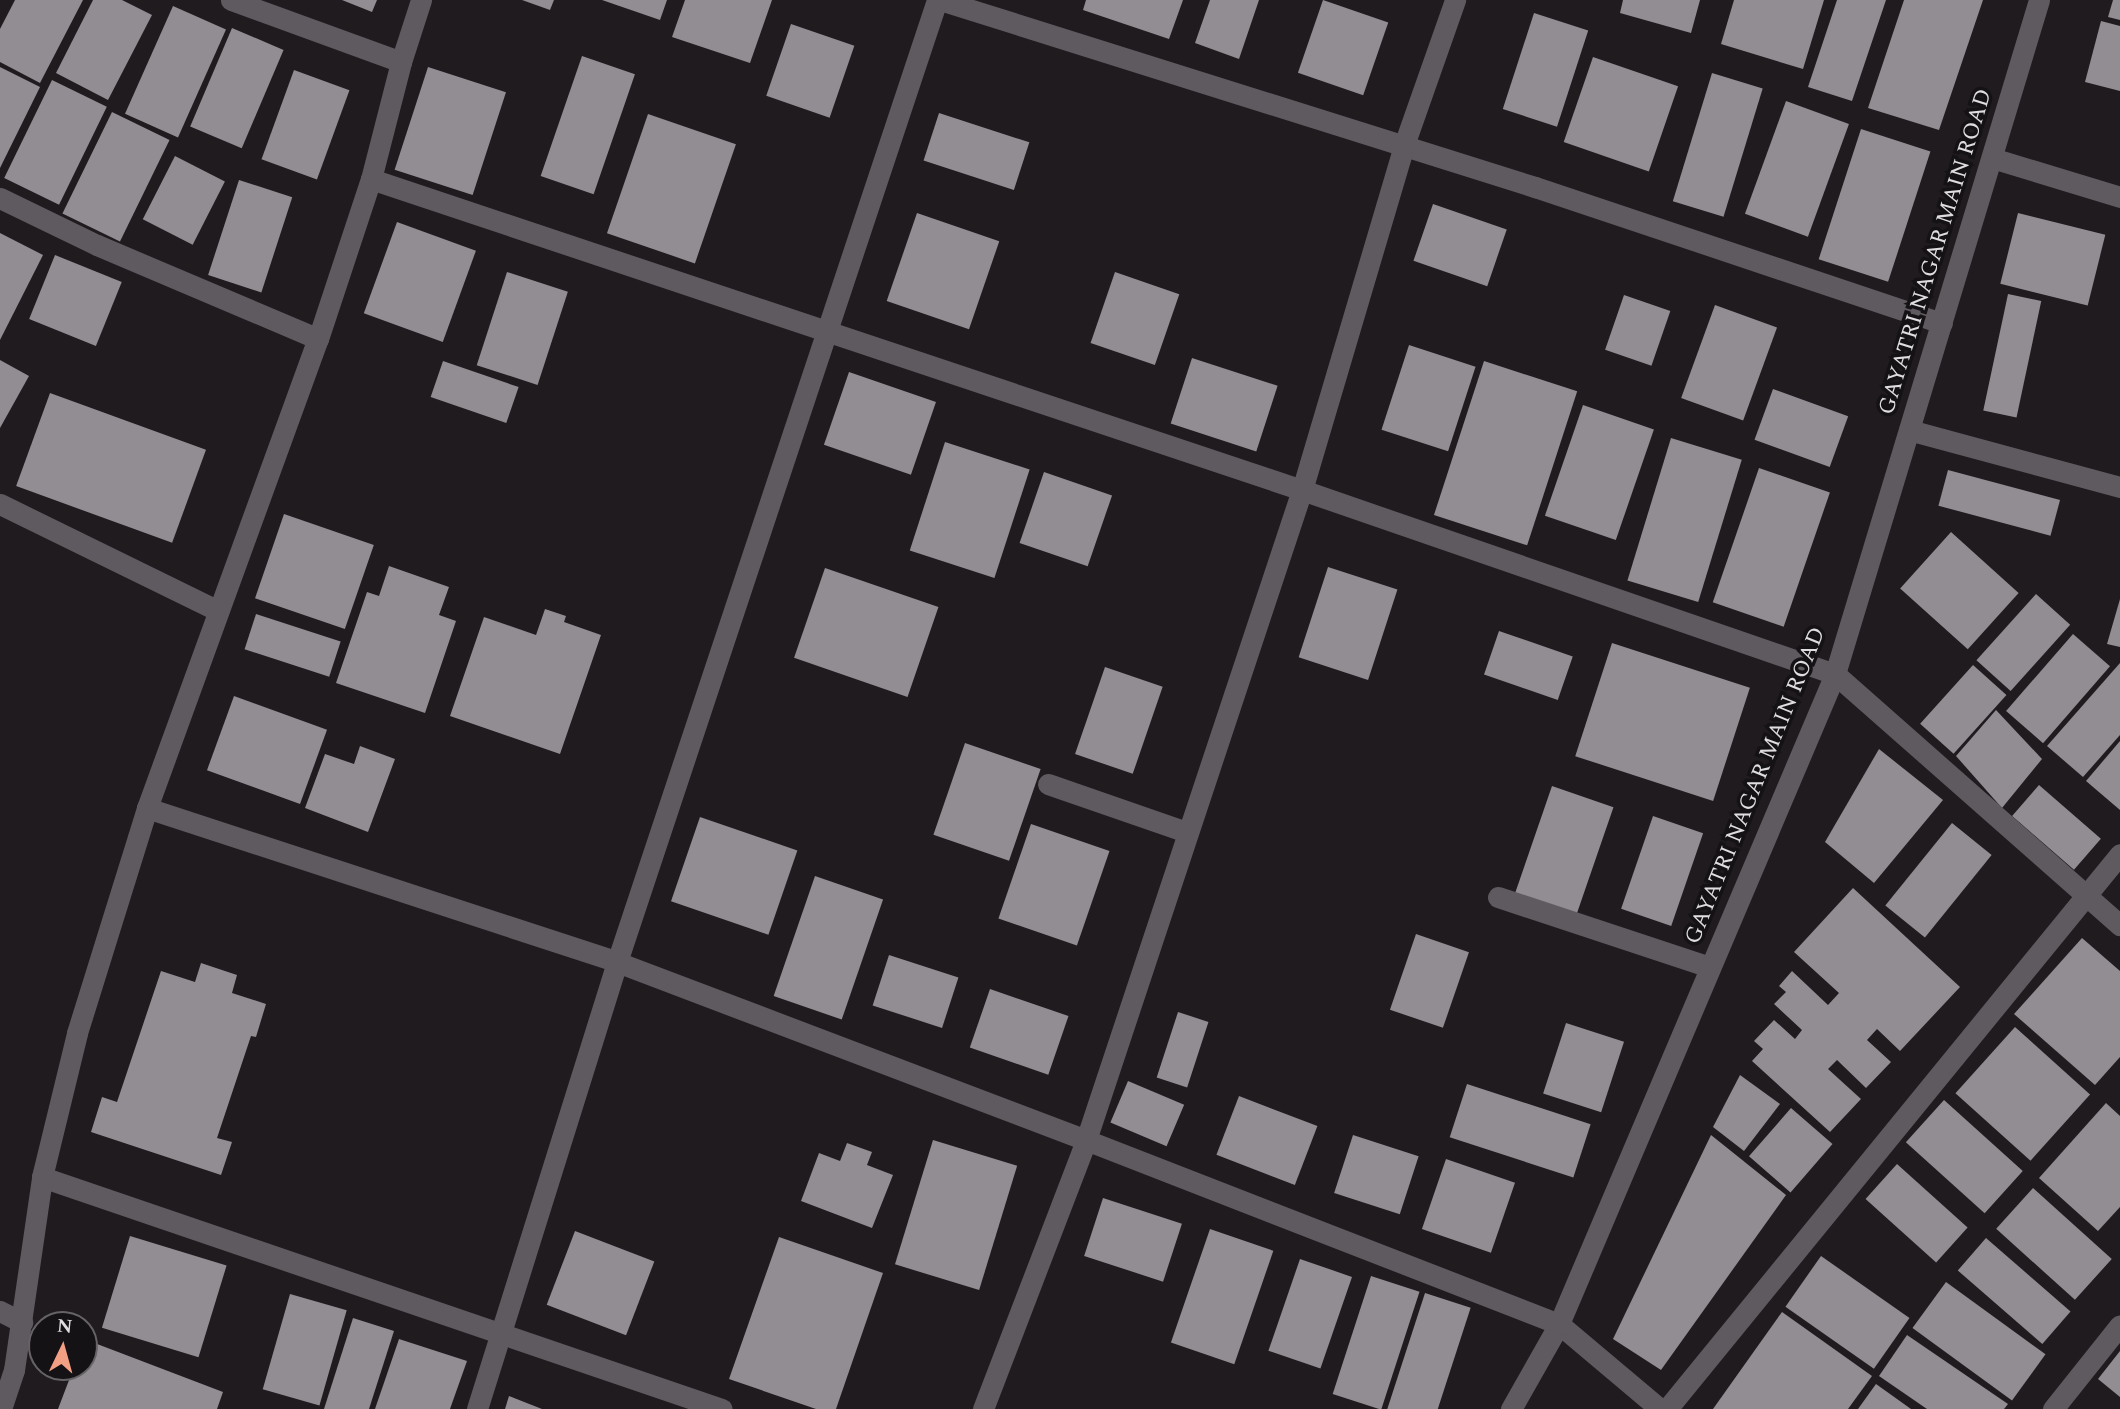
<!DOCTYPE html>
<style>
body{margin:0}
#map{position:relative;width:2120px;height:1409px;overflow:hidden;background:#1f1b1f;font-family:Spectral,serif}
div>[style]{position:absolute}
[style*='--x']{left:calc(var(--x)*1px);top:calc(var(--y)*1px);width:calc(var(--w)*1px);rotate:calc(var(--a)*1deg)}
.building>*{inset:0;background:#918d92;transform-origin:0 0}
.street>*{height:21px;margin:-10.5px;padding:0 10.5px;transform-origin:10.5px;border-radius:10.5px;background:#5f5a5f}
.secondary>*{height:21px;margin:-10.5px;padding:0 10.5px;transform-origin:10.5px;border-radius:10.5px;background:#5f5a5f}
span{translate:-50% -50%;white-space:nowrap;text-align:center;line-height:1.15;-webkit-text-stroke:7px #151216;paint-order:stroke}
.street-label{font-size:23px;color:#dfdde0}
.north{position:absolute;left:28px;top:1311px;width:70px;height:70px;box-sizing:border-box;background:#151216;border:2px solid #666367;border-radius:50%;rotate:5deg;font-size:19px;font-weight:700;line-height:28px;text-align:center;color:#dfdde0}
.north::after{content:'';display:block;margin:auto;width:24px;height:32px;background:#f39f84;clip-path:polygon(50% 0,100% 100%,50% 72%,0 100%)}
</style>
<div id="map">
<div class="building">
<i style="clip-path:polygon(15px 0,83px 0,40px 83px,0 62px,0 29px)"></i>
<i style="clip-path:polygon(93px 0,122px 0,152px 15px,108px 100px,56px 73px)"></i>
<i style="clip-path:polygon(342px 0,377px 0,372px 12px)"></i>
<i style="clip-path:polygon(522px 0,554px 0,550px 10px)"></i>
<i style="clip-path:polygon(602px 0,667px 0,660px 20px)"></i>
<i style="clip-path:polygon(685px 0,772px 0,750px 63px,672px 37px)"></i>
<i style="clip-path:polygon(1086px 0,1183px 0,1169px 39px,1083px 10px)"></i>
<i style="clip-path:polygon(1210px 0,1259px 0,1239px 59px,1195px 43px)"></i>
<i style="left:1323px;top:0;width:69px;height:77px;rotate:19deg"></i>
<i style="clip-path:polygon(1623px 0,1700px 0,1691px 33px,1620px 13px)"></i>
<i style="clip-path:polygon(1734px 0,1824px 0,1803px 69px,1721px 44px)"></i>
<i style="clip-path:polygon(1837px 0,1886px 0,1852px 101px,1808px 87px)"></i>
<i style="clip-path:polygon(1904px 0,1983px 0,1939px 130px,1868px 108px)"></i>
<i style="clip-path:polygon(2113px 0,2120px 0,2120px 20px,2108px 17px)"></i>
<i style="left:173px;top:6px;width:58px;height:118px;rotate:24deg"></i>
<i style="left:1534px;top:13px;width:57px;height:101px;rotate:18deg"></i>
<i style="clip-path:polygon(2101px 21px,2120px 26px,2120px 91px,2085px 82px)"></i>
<i style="left:791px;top:24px;width:67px;height:76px;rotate:19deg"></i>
<i style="left:232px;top:28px;width:56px;height:107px;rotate:23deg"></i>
<i style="left:582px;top:56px;width:56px;height:127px;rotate:19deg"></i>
<i style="left:1593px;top:57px;width:90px;height:90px;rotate:19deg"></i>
<i style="clip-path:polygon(0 67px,40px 87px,0 168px)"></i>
<i style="left:428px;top:67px;width:82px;height:108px;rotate:18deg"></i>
<i style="left:294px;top:70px;width:59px;height:95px;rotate:20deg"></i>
<i style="left:1712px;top:73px;width:53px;height:134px;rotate:17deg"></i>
<i style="left:52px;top:80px;width:61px;height:109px;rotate:26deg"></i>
<i style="left:1786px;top:101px;width:67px;height:120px;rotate:20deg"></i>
<i style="left:112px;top:112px;width:64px;height:113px;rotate:26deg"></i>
<i style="left:939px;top:113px;width:95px;height:50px;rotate:18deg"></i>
<i style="left:648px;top:114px;width:93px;height:126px;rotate:19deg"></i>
<i style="left:1861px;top:129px;width:73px;height:137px;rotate:18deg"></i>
<i style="left:175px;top:156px;width:56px;height:71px;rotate:27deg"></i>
<i style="left:239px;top:180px;width:56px;height:100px;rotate:18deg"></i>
<i style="left:1433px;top:204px;width:78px;height:60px;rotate:19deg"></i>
<i style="left:917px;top:213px;width:87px;height:93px;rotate:19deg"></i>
<i style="left:2018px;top:213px;width:90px;height:73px;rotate:14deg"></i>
<i style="left:397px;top:222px;width:84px;height:97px;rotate:20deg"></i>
<i style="clip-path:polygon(0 233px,43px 255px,0 340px)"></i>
<i style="left:55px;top:255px;width:72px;height:69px;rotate:22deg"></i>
<i style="left:507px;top:272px;width:64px;height:98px;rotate:18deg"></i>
<i style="left:1115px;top:272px;width:68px;height:75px;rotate:19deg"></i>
<i style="left:2008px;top:294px;width:34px;height:119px;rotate:12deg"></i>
<i style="left:1624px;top:295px;width:49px;height:58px;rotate:19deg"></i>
<i style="left:1715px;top:305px;width:66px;height:99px;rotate:20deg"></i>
<i style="left:1409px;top:345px;width:70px;height:89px;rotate:18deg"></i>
<i style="left:1192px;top:358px;width:90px;height:69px;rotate:18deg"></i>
<i style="clip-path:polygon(0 360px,29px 376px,0 428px)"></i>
<i style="left:443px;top:361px;width:80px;height:38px;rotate:19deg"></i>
<i style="left:1484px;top:361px;width:98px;height:162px;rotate:18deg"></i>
<i style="left:849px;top:372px;width:92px;height:77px;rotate:19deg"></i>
<i style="left:1773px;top:389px;width:80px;height:54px;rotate:20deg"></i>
<i style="left:50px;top:393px;width:166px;height:99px;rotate:20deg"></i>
<i style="left:1583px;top:405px;width:75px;height:117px;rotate:19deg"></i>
<i style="left:1671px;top:438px;width:74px;height:149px;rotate:17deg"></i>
<i style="left:945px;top:442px;width:89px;height:114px;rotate:18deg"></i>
<i style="left:1759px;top:468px;width:75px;height:142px;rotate:19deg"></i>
<i style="left:1948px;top:470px;width:116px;height:37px;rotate:15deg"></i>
<i style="left:1044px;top:472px;width:72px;height:75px;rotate:19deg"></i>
<i style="left:284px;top:514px;width:95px;height:89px;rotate:19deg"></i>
<i style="left:1951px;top:532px;width:91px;height:76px;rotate:42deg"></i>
<i style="clip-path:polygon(389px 566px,449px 587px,439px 615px,456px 621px,425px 713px,336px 683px,367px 592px,379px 596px)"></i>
<i style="left:1328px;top:567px;width:73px;height:95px;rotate:18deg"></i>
<i style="left:825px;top:568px;width:120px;height:95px;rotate:19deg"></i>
<i style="left:2036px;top:594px;width:46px;height:89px;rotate:42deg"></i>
<i style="clip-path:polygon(2120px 599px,2120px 647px,2107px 644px)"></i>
<i style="clip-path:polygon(545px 609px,566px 616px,564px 622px,601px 635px,560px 754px,450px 716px,484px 617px,536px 635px)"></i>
<i style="left:256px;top:614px;width:89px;height:37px;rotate:18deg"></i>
<i style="left:1499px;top:631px;width:78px;height:46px;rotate:19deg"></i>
<i style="left:2073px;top:634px;width:49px;height:102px;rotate:41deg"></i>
<i style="left:1612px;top:643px;width:145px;height:119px;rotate:18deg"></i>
<i style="clip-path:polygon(2120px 663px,2120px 735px,2083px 777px,2047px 746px)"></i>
<i style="left:1973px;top:665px;width:45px;height:79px;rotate:42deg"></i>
<i style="left:1105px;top:667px;width:61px;height:92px;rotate:19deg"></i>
<i style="left:234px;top:696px;width:99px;height:79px;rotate:20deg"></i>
<i style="clip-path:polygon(1996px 710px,2042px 759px,2002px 808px,1956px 756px)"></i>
<i style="clip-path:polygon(2120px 741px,2120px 810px,2086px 781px)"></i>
<i style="left:965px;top:743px;width:80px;height:97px;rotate:19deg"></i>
<i style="clip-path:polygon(360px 746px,395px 759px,368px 832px,305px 808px,325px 754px,354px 764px)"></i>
<i style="clip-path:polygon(1879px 749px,1943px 800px,1874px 883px,1825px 842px)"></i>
<i style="left:2039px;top:785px;width:82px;height:41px;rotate:41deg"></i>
<i style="left:1552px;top:786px;width:65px;height:115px;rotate:19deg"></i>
<i style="left:1653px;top:816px;width:53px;height:98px;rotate:19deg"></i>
<i style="left:700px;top:817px;width:103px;height:89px;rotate:19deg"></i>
<i style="left:1952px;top:823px;width:51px;height:106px;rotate:39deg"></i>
<i style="left:1031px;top:824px;width:83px;height:100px;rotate:19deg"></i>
<i style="left:815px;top:876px;width:72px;height:127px;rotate:19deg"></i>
<i style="clip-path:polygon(1853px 888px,1960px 987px,1900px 1051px,1877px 1029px,1867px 1040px,1891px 1062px,1866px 1088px,1837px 1060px,1828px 1069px,1861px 1099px,1830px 1132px,1752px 1061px,1763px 1049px,1754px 1041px,1774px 1020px,1795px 1039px,1802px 1030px,1774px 1004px,1786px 992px,1779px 986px,1792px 971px,1828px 1005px,1839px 993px,1794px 952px)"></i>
<i style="left:1416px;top:934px;width:56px;height:80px;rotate:19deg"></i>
<i style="clip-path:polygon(2082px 938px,2120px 971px,2120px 1057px,2095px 1085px,2014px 1014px)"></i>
<i style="left:889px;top:955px;width:73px;height:53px;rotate:18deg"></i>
<i style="clip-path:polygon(201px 963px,237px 975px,232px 993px,266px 1004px,256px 1037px,251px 1036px,217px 1138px,232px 1142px,221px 1175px,91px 1132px,102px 1097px,117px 1102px,161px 971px,195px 982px)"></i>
<i style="left:990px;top:989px;width:83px;height:62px;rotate:19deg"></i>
<i style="left:1178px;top:1012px;width:32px;height:69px;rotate:18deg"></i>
<i style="left:1566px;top:1023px;width:61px;height:74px;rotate:18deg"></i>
<i style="left:2015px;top:1027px;width:101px;height:89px;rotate:42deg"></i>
<i style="clip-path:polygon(1740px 1075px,1780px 1104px,1744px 1151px,1713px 1127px)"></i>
<i style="left:1128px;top:1081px;width:61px;height:45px;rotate:23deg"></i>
<i style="left:1467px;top:1084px;width:130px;height:56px;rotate:18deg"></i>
<i style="left:1239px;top:1096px;width:84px;height:63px;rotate:21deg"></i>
<i style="left:1944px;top:1100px;width:106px;height:57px;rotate:42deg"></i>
<i style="clip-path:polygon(2106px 1103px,2120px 1116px,2120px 1207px,2098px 1231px,2039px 1178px)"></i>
<i style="left:1791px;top:1108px;width:55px;height:64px;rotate:41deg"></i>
<i style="left:1353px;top:1135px;width:69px;height:61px;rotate:18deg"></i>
<i style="clip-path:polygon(1711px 1135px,1786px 1195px,1661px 1370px,1613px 1339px)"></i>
<i style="left:933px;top:1140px;width:88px;height:130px;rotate:17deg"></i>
<i style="clip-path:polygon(847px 1143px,872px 1152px,867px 1165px,893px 1175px,872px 1228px,801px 1201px,819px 1153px,840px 1161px)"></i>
<i style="left:1446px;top:1159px;width:73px;height:74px;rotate:19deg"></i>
<i style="left:1897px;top:1164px;width:95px;height:47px;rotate:42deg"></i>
<i style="left:2033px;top:1188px;width:106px;height:55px;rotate:42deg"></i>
<i style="left:1103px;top:1198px;width:83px;height:61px;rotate:18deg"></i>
<i style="left:1210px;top:1229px;width:67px;height:120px;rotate:19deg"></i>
<i style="left:575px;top:1231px;width:85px;height:79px;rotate:21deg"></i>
<i style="left:130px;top:1236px;width:101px;height:96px;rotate:17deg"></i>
<i style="clip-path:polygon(779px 1237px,883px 1273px,836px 1409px,816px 1409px,729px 1379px)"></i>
<i style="left:1986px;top:1238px;width:112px;height:43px;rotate:41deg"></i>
<i style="left:1821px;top:1256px;width:108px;height:62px;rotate:35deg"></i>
<i style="left:1300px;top:1259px;width:55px;height:97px;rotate:19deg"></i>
<i style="left:1371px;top:1276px;width:51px;height:124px;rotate:18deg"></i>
<i style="left:1946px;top:1282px;width:123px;height:57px;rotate:36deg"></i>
<i style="left:1425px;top:1293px;width:48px;height:122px;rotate:18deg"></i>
<i style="left:290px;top:1294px;width:59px;height:99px;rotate:16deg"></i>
<i style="clip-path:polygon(1782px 1312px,1872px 1376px,1848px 1409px,1713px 1409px)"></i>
<i style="clip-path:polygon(353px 1318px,394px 1331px,369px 1409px,324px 1409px)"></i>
<i style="clip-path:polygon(1907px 1335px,2008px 1404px,2004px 1409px,1927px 1409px,1879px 1376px)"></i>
<i style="clip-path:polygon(84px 1339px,223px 1392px,217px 1409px,58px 1409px,74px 1367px,84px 1367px)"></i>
<i style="clip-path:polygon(399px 1339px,467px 1361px,450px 1409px,375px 1409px)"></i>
<i style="clip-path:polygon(2120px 1351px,2120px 1397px,2098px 1379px)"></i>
<i style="clip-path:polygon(1876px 1384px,1911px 1409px,1858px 1409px)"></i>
<i style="clip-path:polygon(509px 1396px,542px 1409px,505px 1409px)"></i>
</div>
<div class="street">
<i style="--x:231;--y:0;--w:181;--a:20"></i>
<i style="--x:940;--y:0;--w:624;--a:17.45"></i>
<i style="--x:1535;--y:187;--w:429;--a:18.5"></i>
<i style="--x:1992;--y:158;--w:134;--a:16.9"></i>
<i style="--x:371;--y:179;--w:982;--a:18.47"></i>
<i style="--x:1302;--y:490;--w:564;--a:19.05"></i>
<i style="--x:1835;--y:674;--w:380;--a:41.4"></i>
<i style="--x:0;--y:198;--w:108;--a:25.9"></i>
<i style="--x:97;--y:245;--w:240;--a:23"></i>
<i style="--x:1909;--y:430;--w:219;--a:15.1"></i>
<i style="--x:0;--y:504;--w:243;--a:26.1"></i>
<i style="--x:1048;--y:784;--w:147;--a:19.1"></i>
<i style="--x:147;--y:808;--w:495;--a:18.1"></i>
<i style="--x:617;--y:962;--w:502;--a:20.78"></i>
<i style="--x:1086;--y:1140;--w:508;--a:21.26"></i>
<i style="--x:1498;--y:897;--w:223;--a:18.3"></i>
<i style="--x:42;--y:1177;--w:718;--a:18.84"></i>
<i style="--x:0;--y:1311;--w:25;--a:27"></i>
<i style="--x:1;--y:1409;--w:41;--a:-71.6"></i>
<i style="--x:14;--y:1370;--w:195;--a:-81.7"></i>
<i style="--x:42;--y:1177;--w:148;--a:-76.3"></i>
<i style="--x:77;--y:1033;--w:236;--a:-72.7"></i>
<i style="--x:147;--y:808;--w:499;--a:-70"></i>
<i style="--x:318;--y:339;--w:169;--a:-71.7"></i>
<i style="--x:371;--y:179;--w:121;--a:-75.6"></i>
<i style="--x:401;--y:62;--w:65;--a:-72.1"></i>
<i style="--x:477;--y:1409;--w:468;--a:-72.6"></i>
<i style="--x:617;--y:962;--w:1014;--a:-71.6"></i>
<i style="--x:983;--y:1409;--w:288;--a:-69"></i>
<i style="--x:1086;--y:1140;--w:685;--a:-71.62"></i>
<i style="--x:1302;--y:490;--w:360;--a:-73.5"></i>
<i style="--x:1404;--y:145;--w:154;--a:-70.6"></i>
<i style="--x:1667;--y:1409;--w:716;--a:-50.78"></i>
<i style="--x:2053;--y:1409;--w:107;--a:-51.4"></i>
</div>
<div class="secondary">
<i style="--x:1559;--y:1324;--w:132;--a:40.1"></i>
<i style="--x:1511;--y:1409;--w:98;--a:-60.5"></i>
<i style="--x:1559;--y:1324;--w:706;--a:-66.99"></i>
<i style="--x:1835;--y:674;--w:704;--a:-73.16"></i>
</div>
<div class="street-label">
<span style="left:1936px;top:252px;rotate:-73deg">GAYATRI NAGAR MAIN ROAD</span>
<span style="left:1756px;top:786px;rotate:-68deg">GAYATRI NAGAR MAIN ROAD</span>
</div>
<div class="north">N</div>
</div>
